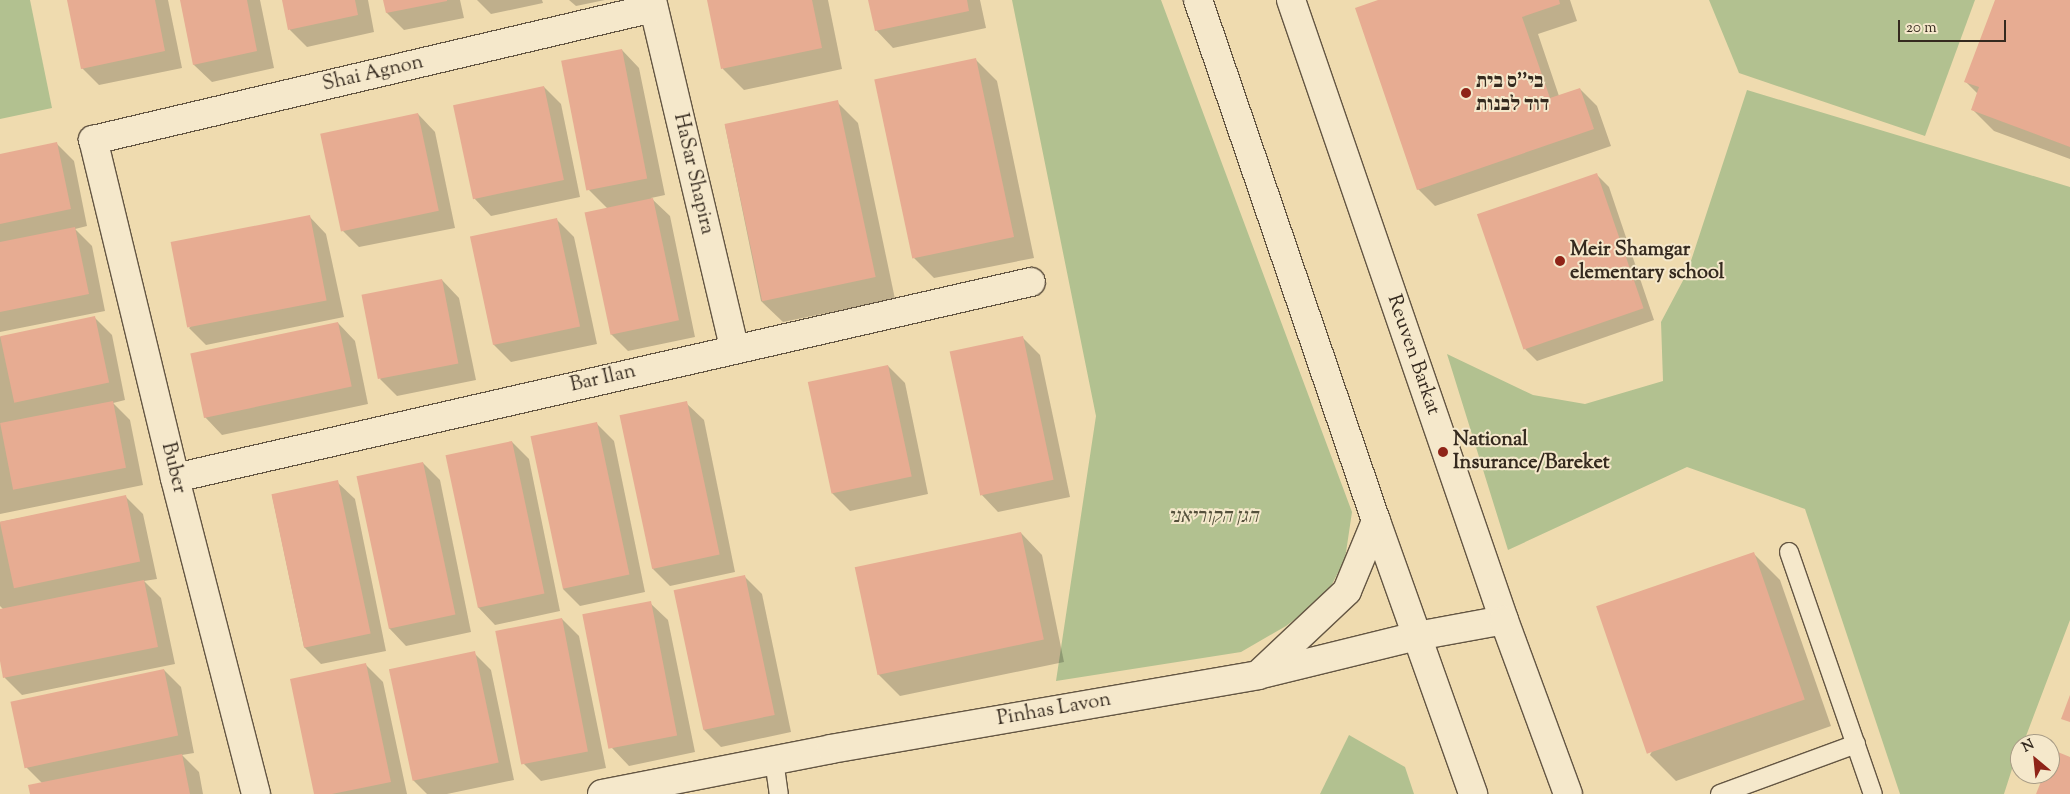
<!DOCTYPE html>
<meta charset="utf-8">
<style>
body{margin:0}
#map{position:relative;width:2070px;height:794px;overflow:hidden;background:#efdbaf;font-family:"Sorts Mill Goudy","Frank Ruhl Libre",serif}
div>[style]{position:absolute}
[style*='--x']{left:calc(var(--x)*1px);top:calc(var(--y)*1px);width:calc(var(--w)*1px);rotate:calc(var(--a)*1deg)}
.green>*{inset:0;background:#b2c190}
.shadow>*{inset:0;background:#0003}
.building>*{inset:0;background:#e7ac92;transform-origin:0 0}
.roads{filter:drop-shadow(1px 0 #645643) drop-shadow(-1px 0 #645643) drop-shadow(0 1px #645643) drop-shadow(0 -1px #645643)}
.service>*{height:18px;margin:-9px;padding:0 9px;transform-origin:9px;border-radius:9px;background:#f5e8cb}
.minor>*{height:28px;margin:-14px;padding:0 14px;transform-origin:14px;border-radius:14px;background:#f5e8cb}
.tertiary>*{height:28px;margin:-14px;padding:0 14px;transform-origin:14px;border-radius:14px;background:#f5e8cb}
.dots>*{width:14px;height:14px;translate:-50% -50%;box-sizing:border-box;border:2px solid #f5e8cb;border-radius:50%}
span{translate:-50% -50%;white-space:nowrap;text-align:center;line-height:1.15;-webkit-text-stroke:4px #f5e8cb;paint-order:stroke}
.street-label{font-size:20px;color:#352a1f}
.poi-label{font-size:20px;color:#352a1f;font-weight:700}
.left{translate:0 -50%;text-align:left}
.park-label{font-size:20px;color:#54503b;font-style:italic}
.north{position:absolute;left:2010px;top:734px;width:50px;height:50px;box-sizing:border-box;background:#f5e8cb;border:1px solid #a89c86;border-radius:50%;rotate:332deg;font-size:14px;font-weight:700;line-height:20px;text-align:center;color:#352a1f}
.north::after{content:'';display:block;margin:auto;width:18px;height:22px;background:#8f2418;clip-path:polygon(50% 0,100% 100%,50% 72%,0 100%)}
.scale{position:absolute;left:1898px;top:20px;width:108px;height:22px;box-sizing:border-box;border:2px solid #352a1f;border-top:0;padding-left:6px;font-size:15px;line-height:18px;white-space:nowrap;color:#352a1f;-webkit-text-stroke:4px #f5e8cb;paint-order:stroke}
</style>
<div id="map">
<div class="green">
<i style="clip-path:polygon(0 0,30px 0,52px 108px,0 119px)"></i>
<i style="clip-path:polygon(1012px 0,1161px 0,1352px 512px,1345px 559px,1326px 596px,1286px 626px,1241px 652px,1056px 681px,1096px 416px)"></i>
<i style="clip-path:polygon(1709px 0,1975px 0,1925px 136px,1739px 73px)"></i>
<i style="clip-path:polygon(1747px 90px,2070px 187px,2070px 620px,2023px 744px,2020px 744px,2004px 794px,1900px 794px,1805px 509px,1687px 467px,1508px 550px,1447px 354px,1533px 395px,1585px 404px,1663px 381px,1661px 322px,1687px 273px)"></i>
<i style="clip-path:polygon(1349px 735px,1405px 767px,1414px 794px,1320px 794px)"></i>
</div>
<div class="shadow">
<i style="clip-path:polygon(68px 0,168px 0,182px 68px,99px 85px,82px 68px)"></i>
<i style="clip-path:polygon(181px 0,260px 0,274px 68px,212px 82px,194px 65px)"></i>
<i style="clip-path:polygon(284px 0,368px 0,374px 32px,307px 47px,290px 30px)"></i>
<i style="clip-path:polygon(385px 0,460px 0,464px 18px,404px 30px,387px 13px)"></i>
<i style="clip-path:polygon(477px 0,542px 0,543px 3px,491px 14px)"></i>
<i style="clip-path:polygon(569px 0,605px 0,576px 6px)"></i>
<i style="clip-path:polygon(708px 0,828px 0,842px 69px,744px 90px,723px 69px)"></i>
<i style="clip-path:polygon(869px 0,980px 0,986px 28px,893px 48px,876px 30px)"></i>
<i style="clip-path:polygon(1382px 0,1570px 0,1577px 21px,1538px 34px,1559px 96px,1580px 89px,1597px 106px,1611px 146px,1435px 206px,1418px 189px)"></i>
<i style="clip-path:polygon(1996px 0,2070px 0,2070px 159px,1994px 131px,1972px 109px,1978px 94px,1966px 82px)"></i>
<i style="clip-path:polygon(622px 50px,639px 68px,665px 195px,651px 198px,670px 216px,695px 337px,628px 351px,611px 334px,608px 209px,589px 190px)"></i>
<i style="clip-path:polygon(976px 60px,997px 81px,1034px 258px,934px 278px,913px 257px)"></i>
<i style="clip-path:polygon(544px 87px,561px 104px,580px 197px,491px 216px,474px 198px)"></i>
<i style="clip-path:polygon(837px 102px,858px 123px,895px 299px,783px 322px,761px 301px,725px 125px)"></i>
<i style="clip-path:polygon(418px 114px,435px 132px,455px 228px,359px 247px,342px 230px)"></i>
<i style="clip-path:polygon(57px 144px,74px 161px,87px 226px,75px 229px,92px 246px,105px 311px,0 332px,0 155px)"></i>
<i style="clip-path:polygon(1597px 175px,1609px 187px,1654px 320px,1537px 361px,1525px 349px)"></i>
<i style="clip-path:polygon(309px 216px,326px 234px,344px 317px,206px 345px,189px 328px)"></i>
<i style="clip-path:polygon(557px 220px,574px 237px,597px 344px,511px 362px,494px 345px,472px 237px)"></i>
<i style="clip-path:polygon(442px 280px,459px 298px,476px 380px,397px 396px,380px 379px)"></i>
<i style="clip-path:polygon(95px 318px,112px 335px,125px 400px,113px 403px,130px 420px,143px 485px,0 514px,0 337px)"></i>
<i style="clip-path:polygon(338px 323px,355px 341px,368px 404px,222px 435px,205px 417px)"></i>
<i style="clip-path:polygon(1023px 338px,1040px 355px,1070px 497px,998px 512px,981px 494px)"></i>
<i style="clip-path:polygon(888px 366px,905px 383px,928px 494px,850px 511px,832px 493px)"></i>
<i style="clip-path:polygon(686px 403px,704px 420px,735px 572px,670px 586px,653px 569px)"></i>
<i style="clip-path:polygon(597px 424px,614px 441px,645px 592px,580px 606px,563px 589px)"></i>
<i style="clip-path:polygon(512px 442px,529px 459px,560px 611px,495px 625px,478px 607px)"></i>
<i style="clip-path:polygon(423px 463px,440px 480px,471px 632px,406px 646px,389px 628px)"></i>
<i style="clip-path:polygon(337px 482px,355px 499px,386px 651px,321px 664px,304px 647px,272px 495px)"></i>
<i style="clip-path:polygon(126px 497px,143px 514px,157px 579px,144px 581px,161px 598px,175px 664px,22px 695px,5px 678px,0 655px,0 611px,4px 610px,0 606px,0 522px)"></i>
<i style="clip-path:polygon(1021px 533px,1042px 555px,1064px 662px,900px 696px,879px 675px,856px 568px)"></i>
<i style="clip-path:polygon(1754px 554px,1780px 580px,1831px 726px,1676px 781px,1650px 755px)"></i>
<i style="clip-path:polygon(745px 577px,762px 594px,791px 732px,721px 747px,704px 730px)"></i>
<i style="clip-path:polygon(650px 603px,668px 620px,695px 752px,629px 766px,612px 748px)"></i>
<i style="clip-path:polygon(562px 619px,579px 636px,606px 768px,541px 781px,524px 764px)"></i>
<i style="clip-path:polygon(474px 653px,491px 670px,514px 780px,447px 794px,427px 794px,413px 780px)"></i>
<i style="clip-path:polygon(366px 665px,383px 682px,407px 794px,315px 794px)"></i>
<i style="clip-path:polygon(164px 670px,181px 687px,194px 753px,182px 755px,199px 772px,203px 794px,31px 794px,42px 783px,25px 766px)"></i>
<i style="clip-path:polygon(2053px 752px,2070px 758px,2070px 794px,2038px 794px,2045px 774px,2050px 774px)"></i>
</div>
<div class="building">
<i style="clip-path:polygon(67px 0,155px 0,165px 51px,81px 69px)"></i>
<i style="clip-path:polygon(180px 0,247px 0,257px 51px,193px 65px)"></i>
<i style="clip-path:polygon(282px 0,355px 0,358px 15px,288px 30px)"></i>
<i style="clip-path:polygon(383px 0,447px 0,447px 1px,386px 13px)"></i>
<i style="clip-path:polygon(707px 0,812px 0,822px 48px,721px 69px)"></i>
<i style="clip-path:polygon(868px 0,967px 0,969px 11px,875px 31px)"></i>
<i style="clip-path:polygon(1378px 0,1559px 0,1560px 4px,1522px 17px,1550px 98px,1580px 88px,1594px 129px,1417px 190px,1355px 8px)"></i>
<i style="clip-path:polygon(1995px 0,2070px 0,2070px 147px,1971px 110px,1979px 87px,1964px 82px)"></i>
<i style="left:622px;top:49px;width:132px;height:62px;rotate:79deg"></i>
<i style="left:976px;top:58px;width:183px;height:104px;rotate:78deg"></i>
<i style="left:544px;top:86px;width:96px;height:93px;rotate:78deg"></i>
<i style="left:838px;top:100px;width:181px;height:116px;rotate:78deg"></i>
<i style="left:418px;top:113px;width:100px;height:100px;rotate:78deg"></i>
<i style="clip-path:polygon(57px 142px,71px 209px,0 224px,0 154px)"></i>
<i style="left:1597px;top:173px;width:143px;height:127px;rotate:71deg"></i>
<i style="left:653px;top:198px;width:125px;height:70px;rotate:78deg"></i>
<i style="left:310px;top:215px;width:87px;height:142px;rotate:79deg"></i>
<i style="left:557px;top:218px;width:111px;height:89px;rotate:78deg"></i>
<i style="clip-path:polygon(75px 227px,89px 294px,0 312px,0 242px)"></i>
<i style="left:442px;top:279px;width:86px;height:82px;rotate:79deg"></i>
<i style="left:95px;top:316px;width:68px;height:97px;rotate:78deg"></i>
<i style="left:338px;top:322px;width:66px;height:151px;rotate:78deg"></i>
<i style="left:1023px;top:336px;width:147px;height:75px;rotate:78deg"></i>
<i style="left:888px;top:365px;width:114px;height:82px;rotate:78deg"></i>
<i style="left:113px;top:401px;width:68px;height:115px;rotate:79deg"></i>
<i style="left:687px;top:401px;width:157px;height:69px;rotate:78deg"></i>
<i style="left:597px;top:422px;width:156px;height:68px;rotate:78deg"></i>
<i style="left:512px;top:441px;width:156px;height:68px;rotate:78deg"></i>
<i style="left:423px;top:462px;width:156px;height:68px;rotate:78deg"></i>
<i style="left:338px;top:480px;width:157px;height:68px;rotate:78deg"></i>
<i style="left:126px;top:495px;width:68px;height:129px;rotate:78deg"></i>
<i style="left:1021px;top:532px;width:110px;height:170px;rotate:78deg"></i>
<i style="left:1754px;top:552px;width:156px;height:167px;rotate:71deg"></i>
<i style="left:745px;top:575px;width:143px;height:73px;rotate:78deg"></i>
<i style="clip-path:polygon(144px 580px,158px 647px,3px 678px,0 661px,0 609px)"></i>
<i style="left:651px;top:601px;width:137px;height:70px;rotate:79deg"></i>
<i style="left:562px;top:618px;width:136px;height:68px;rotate:79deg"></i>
<i style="left:475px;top:651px;width:114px;height:88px;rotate:78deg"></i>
<i style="clip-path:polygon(366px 663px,391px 782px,332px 794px,314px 794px,290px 679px)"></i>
<i style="left:164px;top:669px;width:68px;height:157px;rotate:78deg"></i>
<i style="clip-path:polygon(2070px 695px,2070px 722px,2061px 719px)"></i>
<i style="clip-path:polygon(2053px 750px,2070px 757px,2070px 794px,2036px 794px,2044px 774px,2050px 774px)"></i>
<i style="clip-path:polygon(182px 754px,190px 794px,30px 794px,28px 785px)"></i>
</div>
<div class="roads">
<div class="service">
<i style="--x:1789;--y:552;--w:256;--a:70.9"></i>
<i style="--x:774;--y:760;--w:34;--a:82"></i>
<i style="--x:1720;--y:794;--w:145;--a:-20.2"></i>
</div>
<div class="minor">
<i style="--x:652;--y:0;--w:358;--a:76.7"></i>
<i style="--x:175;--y:478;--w:878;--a:-12.9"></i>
<i style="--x:256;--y:794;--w:326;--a:-104.4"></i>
<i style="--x:175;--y:478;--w:348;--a:-103.6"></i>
<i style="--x:93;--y:140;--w:575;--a:-13.26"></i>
<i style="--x:602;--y:794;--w:233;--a:-11.1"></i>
<i style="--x:831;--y:749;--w:433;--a:-9.8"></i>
<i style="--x:1258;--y:675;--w:164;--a:-13.8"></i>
<i style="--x:1417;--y:636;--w:88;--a:-10.4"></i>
</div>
<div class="tertiary">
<i style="--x:1198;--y:0;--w:551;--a:71.14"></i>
<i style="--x:1376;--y:521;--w:290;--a:70.4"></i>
<i style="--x:1291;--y:0;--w:656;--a:71.04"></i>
<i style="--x:1504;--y:620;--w:185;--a:69.8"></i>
<i style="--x:1258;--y:675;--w:122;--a:-43.3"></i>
<i style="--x:1347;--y:591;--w:76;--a:-67.5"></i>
</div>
</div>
<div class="dots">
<i style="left:1466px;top:93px;background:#8f2418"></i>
<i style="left:1560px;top:261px;background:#8f2418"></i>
<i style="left:1443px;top:452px;background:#8f2418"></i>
</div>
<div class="street-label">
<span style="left:373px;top:74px;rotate:-13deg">Shai Agnon</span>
<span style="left:693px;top:174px;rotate:77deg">HaSar Shapira</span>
<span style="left:1413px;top:355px;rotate:71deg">Reuven Barkat</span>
<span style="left:603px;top:379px;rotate:-13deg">Bar Ilan</span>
<span style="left:173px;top:468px;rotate:76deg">Buber</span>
<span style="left:1054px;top:710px;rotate:-10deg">Pinhas Lavon</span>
</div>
<div class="poi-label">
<span class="left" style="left:1476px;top:94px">בי''ס בית<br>דוד לבנות</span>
<span class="left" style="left:1570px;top:262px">Meir Shamgar<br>elementary school</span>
<span class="left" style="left:1453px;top:452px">National<br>Insurance/Bareket</span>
</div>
<div class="park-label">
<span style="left:1213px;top:517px">הגן הקוריאני</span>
</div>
<div class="north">N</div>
<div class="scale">20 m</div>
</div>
